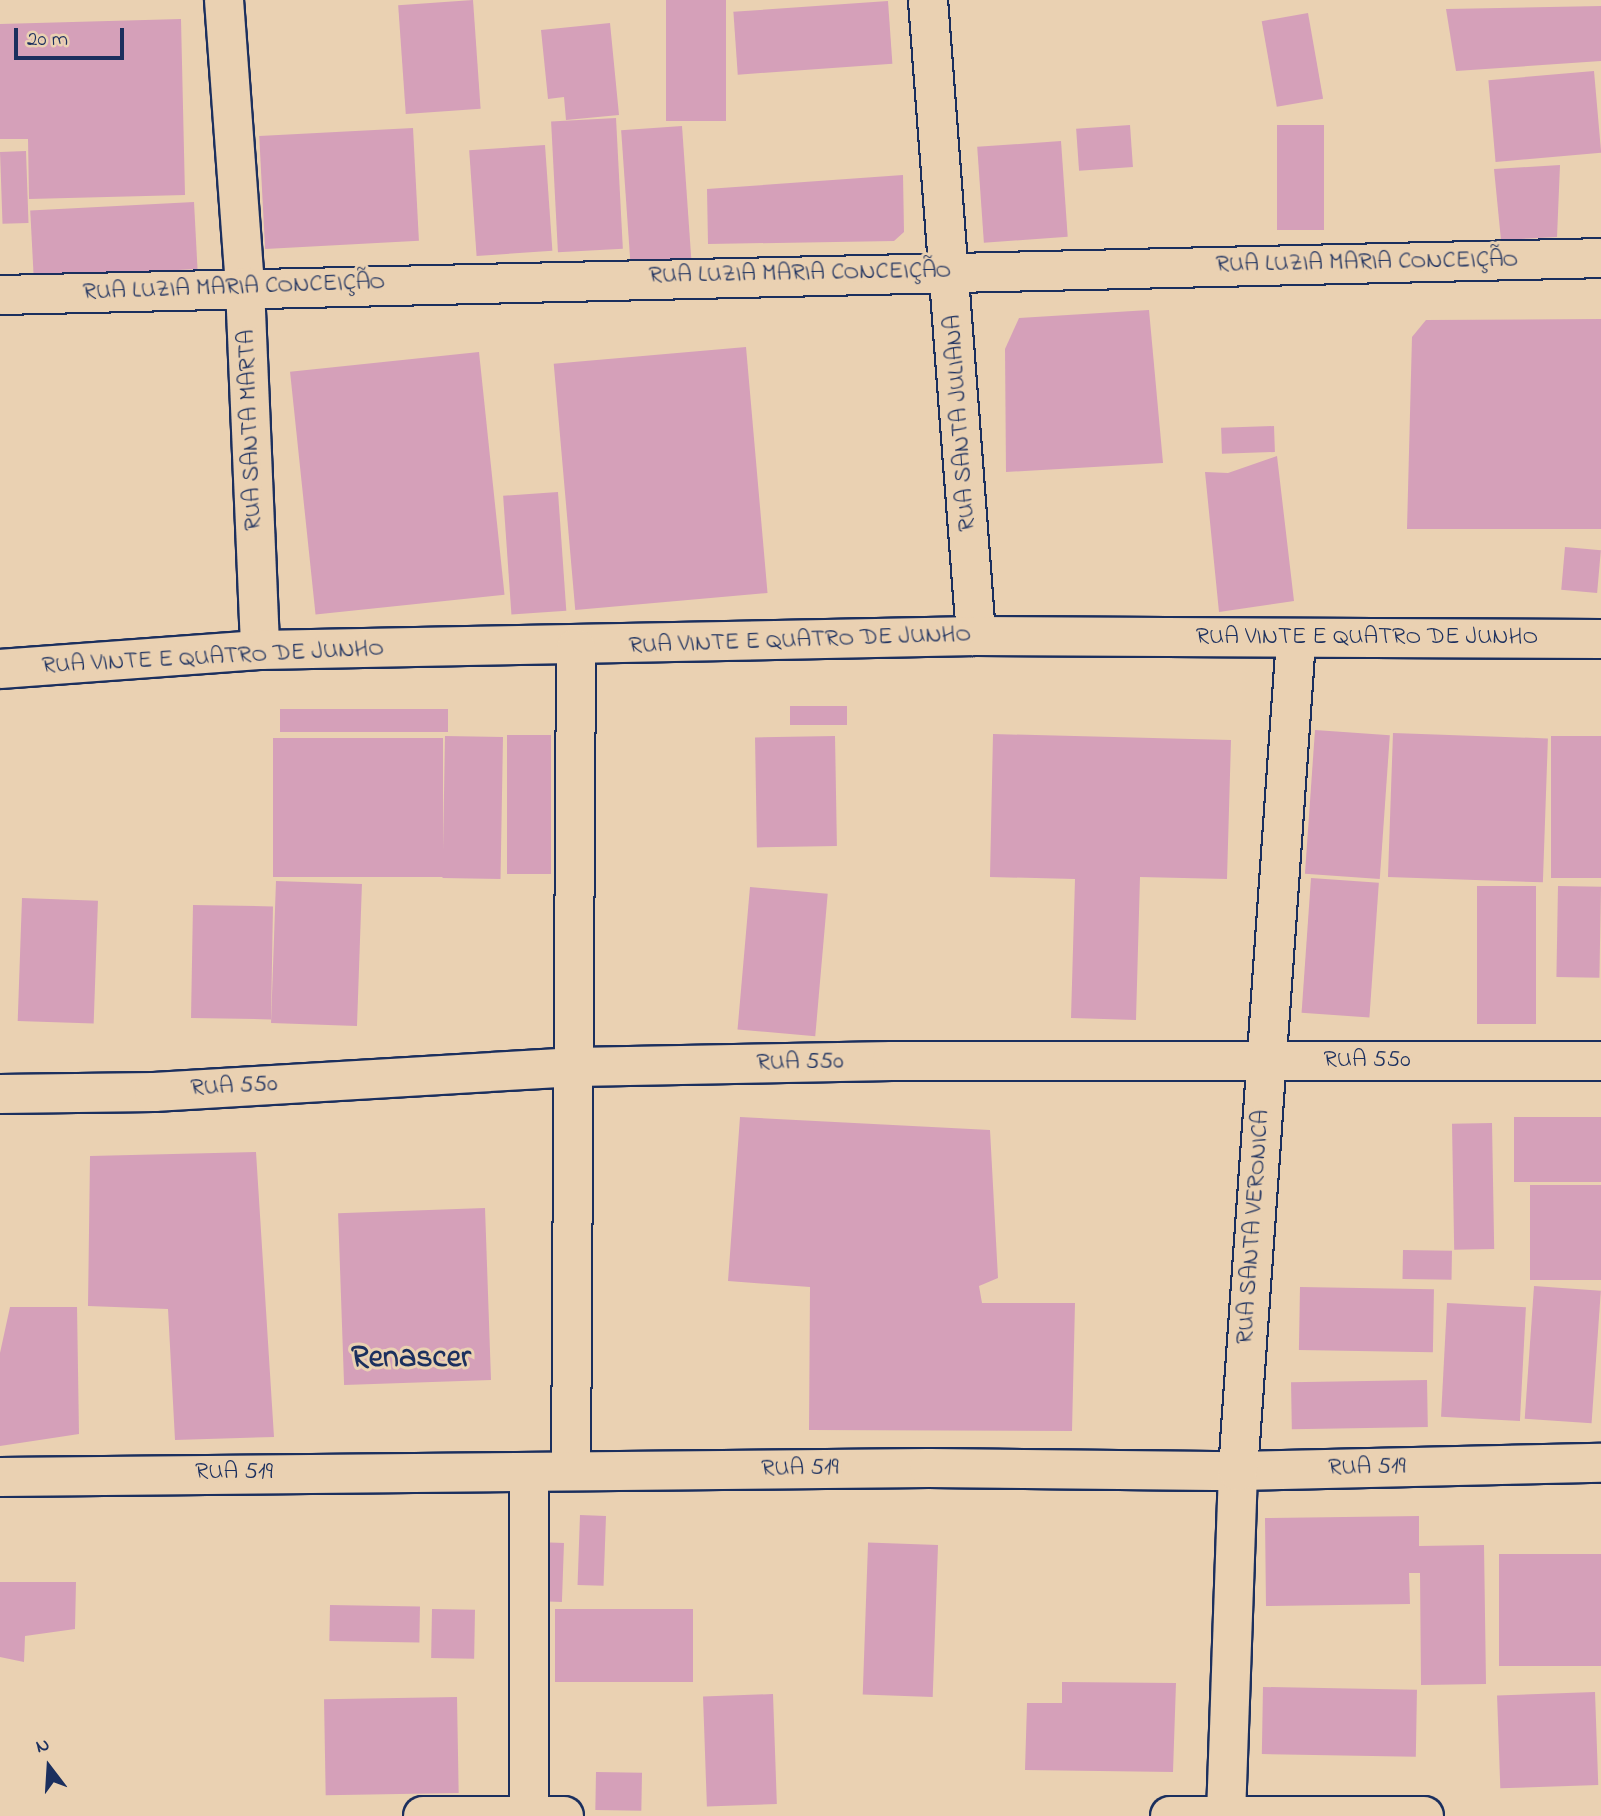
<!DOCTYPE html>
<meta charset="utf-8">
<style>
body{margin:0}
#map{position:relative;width:1601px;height:1816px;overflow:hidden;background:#ead1b2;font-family:"Indie Flower",sans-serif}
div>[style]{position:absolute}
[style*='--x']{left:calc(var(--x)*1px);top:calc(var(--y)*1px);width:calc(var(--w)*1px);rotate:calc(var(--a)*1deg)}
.building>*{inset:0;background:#d5a0b9;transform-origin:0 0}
.roads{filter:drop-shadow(2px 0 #1b2f5e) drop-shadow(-2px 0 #1b2f5e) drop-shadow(0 2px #1b2f5e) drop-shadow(0 -2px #1b2f5e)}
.minor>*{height:38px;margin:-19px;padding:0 19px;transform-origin:19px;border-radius:19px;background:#ead1b2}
span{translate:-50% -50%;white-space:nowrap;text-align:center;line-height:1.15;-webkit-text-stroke:6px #ead1b2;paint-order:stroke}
.street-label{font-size:24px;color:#1b2f5e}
.district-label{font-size:32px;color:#1b2f5e;font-weight:700}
.north{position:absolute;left:14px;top:1732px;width:70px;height:70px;-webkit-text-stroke:5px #ead1b2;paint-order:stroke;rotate:343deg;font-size:19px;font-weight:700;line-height:28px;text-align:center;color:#1b2f5e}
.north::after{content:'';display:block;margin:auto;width:24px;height:32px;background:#1b2f5e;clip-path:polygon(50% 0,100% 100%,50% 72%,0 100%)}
.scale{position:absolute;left:14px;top:28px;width:110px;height:32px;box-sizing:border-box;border:4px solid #1b2f5e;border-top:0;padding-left:9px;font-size:21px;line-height:24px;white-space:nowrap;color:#1b2f5e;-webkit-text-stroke:5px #ead1b2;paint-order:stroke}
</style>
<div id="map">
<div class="building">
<i style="left:473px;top:0;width:109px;height:75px;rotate:86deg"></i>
<i style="left:666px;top:0;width:60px;height:121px"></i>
<i style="left:888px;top:1px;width:63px;height:155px;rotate:86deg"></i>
<i style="clip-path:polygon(1601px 6px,1601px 61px,1456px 71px,1446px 9px)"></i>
<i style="left:1308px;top:13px;width:87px;height:47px;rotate:80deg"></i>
<i style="clip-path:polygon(181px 19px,185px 195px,29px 199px,28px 139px,0 139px,0 24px)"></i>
<i style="clip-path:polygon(610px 23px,619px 115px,566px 120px,564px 97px,548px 99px,541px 30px)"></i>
<i style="left:1594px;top:71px;width:82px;height:106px;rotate:85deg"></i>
<i style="left:616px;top:118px;width:131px;height:65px;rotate:87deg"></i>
<i style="left:1130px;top:125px;width:42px;height:54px;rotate:86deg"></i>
<i style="left:1324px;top:125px;width:105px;height:47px;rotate:90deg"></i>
<i style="left:682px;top:126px;width:133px;height:61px;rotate:86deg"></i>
<i style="left:413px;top:128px;width:113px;height:154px;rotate:87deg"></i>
<i style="left:1061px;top:141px;width:96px;height:84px;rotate:86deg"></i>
<i style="left:545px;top:145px;width:106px;height:76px;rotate:86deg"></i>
<i style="left:26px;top:151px;width:72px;height:26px;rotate:88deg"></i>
<i style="clip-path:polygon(1560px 165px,1557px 237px,1501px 240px,1494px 169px)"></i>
<i style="clip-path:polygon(903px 175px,904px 232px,894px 241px,708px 244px,707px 189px)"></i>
<i style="left:194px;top:202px;width:67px;height:164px;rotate:87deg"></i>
<i style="clip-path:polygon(1149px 310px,1163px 463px,1006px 472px,1005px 349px,1019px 318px)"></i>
<i style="clip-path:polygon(1601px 319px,1601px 529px,1407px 529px,1412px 337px,1426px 320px)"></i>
<i style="left:746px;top:347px;width:247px;height:193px;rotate:85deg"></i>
<i style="left:479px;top:352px;width:244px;height:190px;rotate:84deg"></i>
<i style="left:1274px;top:426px;width:26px;height:53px;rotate:88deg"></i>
<i style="clip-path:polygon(1277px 456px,1294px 601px,1219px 612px,1205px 472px,1228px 473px)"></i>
<i style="left:558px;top:492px;width:119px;height:55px;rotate:86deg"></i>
<i style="left:1565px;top:547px;width:36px;height:43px;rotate:5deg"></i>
<i style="left:847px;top:706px;width:19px;height:57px;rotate:90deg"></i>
<i style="left:280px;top:709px;width:168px;height:23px"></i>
<i style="left:1315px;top:730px;width:75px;height:144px;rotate:4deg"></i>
<i style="left:1393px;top:733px;width:155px;height:144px;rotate:2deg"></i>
<i style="clip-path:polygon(993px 734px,1231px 740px,1227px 879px,1140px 877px,1136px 1020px,1071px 1018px,1075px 879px,990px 877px)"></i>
<i style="left:507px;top:735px;width:44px;height:139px"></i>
<i style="left:445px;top:736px;width:58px;height:142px;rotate:1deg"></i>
<i style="left:835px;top:736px;width:110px;height:80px;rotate:89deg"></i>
<i style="left:1551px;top:736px;width:50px;height:142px"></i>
<i style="left:273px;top:738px;width:170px;height:139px"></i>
<i style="left:1311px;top:878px;width:68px;height:135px;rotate:4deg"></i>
<i style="left:276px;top:881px;width:86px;height:142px;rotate:2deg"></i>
<i style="left:1477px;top:886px;width:59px;height:138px"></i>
<i style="left:1558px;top:886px;width:43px;height:91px;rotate:1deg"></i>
<i style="left:750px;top:887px;width:78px;height:143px;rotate:5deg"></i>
<i style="left:22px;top:898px;width:76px;height:123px;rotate:2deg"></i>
<i style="left:193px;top:905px;width:80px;height:113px;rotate:1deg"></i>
<i style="clip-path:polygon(740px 1117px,990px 1130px,998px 1278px,979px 1286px,982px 1303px,1075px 1303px,1072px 1431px,809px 1430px,810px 1287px,728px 1281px)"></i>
<i style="left:1601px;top:1117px;width:65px;height:87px;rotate:90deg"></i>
<i style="left:1492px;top:1123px;width:126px;height:40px;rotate:89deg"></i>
<i style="clip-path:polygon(256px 1152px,274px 1437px,175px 1440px,168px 1309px,88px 1306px,90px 1156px)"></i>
<i style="left:1530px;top:1185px;width:71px;height:95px"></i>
<i style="left:485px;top:1208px;width:172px;height:147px;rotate:88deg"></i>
<i style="left:1403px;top:1250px;width:49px;height:29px;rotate:1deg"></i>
<i style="left:1534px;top:1286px;width:67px;height:133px;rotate:4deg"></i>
<i style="left:1300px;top:1287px;width:134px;height:63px;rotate:1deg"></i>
<i style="left:1447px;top:1303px;width:79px;height:114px;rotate:3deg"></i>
<i style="clip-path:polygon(10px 1307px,77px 1307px,79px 1434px,0 1446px,0 1353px)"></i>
<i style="left:1427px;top:1380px;width:47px;height:136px;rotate:89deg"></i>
<i style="left:580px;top:1515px;width:26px;height:70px;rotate:2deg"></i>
<i style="clip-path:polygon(1419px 1516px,1419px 1546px,1484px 1545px,1486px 1684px,1421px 1685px,1420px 1573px,1409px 1573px,1410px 1604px,1266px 1606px,1265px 1518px)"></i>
<i style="left:536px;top:1542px;width:28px;height:59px;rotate:2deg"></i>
<i style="left:938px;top:1545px;width:152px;height:70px;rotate:92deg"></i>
<i style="left:1601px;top:1554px;width:112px;height:102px;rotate:90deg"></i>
<i style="clip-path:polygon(0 1582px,76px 1582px,75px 1629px,25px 1636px,24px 1662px,0 1657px)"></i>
<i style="left:330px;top:1605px;width:90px;height:36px;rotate:1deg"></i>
<i style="left:432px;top:1609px;width:43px;height:49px;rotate:1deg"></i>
<i style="left:693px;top:1609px;width:73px;height:138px;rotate:90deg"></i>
<i style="clip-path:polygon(1062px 1682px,1176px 1683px,1173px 1772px,1025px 1770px,1027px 1703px,1062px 1703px)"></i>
<i style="left:1263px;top:1687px;width:154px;height:67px;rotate:1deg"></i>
<i style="left:1595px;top:1692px;width:93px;height:98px;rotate:88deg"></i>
<i style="left:773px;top:1694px;width:110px;height:70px;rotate:88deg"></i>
<i style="left:457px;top:1697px;width:96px;height:133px;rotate:89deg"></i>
<i style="left:596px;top:1772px;width:46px;height:38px;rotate:1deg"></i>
</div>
<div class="roads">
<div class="minor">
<i style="--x:224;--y:0;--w:288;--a:85.8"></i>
<i style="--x:245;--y:287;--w:363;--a:87.6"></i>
<i style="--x:928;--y:0;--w:638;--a:85.68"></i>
<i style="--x:0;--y:295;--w:1601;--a:-1.32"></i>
<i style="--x:0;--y:669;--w:261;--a:-4.2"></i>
<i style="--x:260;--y:650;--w:716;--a:-1.12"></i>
<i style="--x:976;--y:636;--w:625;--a:0.28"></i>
<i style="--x:0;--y:1094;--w:154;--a:-0.7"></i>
<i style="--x:154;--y:1092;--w:423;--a:-3.4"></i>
<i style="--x:576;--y:1067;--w:316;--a:-1.1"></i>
<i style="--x:892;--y:1061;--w:709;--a:0"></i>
<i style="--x:571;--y:1471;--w:823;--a:-89.65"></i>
<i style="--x:0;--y:1477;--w:929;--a:-0.56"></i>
<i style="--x:929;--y:1468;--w:309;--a:0.6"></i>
<i style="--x:1238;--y:1471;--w:363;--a:-1.3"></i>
<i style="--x:529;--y:1813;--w:338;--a:-90"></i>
<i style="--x:1226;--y:1815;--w:344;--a:-88"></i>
<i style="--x:1238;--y:1471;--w:834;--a:-86.01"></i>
<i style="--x:423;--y:1816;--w:141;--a:0"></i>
<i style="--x:1170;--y:1816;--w:254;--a:0"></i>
</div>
</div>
<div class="street-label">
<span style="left:1367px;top:263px;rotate:-1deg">RUA LUZIA MARIA CONCEIÇÃO</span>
<span style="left:800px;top:274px;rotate:-1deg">RUA LUZIA MARIA CONCEIÇÃO</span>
<span style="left:234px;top:288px;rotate:-2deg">RUA LUZIA MARIA CONCEIÇÃO</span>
<span style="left:961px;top:423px;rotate:-94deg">RUA SANTA JULIANA</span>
<span style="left:251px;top:430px;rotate:-92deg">RUA SANTA MARTA</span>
<span style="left:1367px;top:638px">RUA VINTE E QUATRO DE JUNHO</span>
<span style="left:800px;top:641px;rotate:-2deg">RUA VINTE E QUATRO DE JUNHO</span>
<span style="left:213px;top:658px;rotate:-3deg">RUA VINTE E QUATRO DE JUNHO</span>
<span style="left:1367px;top:1061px">RUA 550</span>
<span style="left:800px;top:1063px;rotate:-1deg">RUA 550</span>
<span style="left:234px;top:1087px;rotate:-3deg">RUA 550</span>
<span style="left:1254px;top:1227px;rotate:-86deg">RUA SANTA VERONICA</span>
<span style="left:1367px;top:1468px;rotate:-1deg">RUA 519</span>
<span style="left:800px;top:1469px;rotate:-1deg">RUA 519</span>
<span style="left:234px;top:1473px">RUA 519</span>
</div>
<div class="district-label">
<span style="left:411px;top:1359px">Renascer</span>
</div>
<div class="north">N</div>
<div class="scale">20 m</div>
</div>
